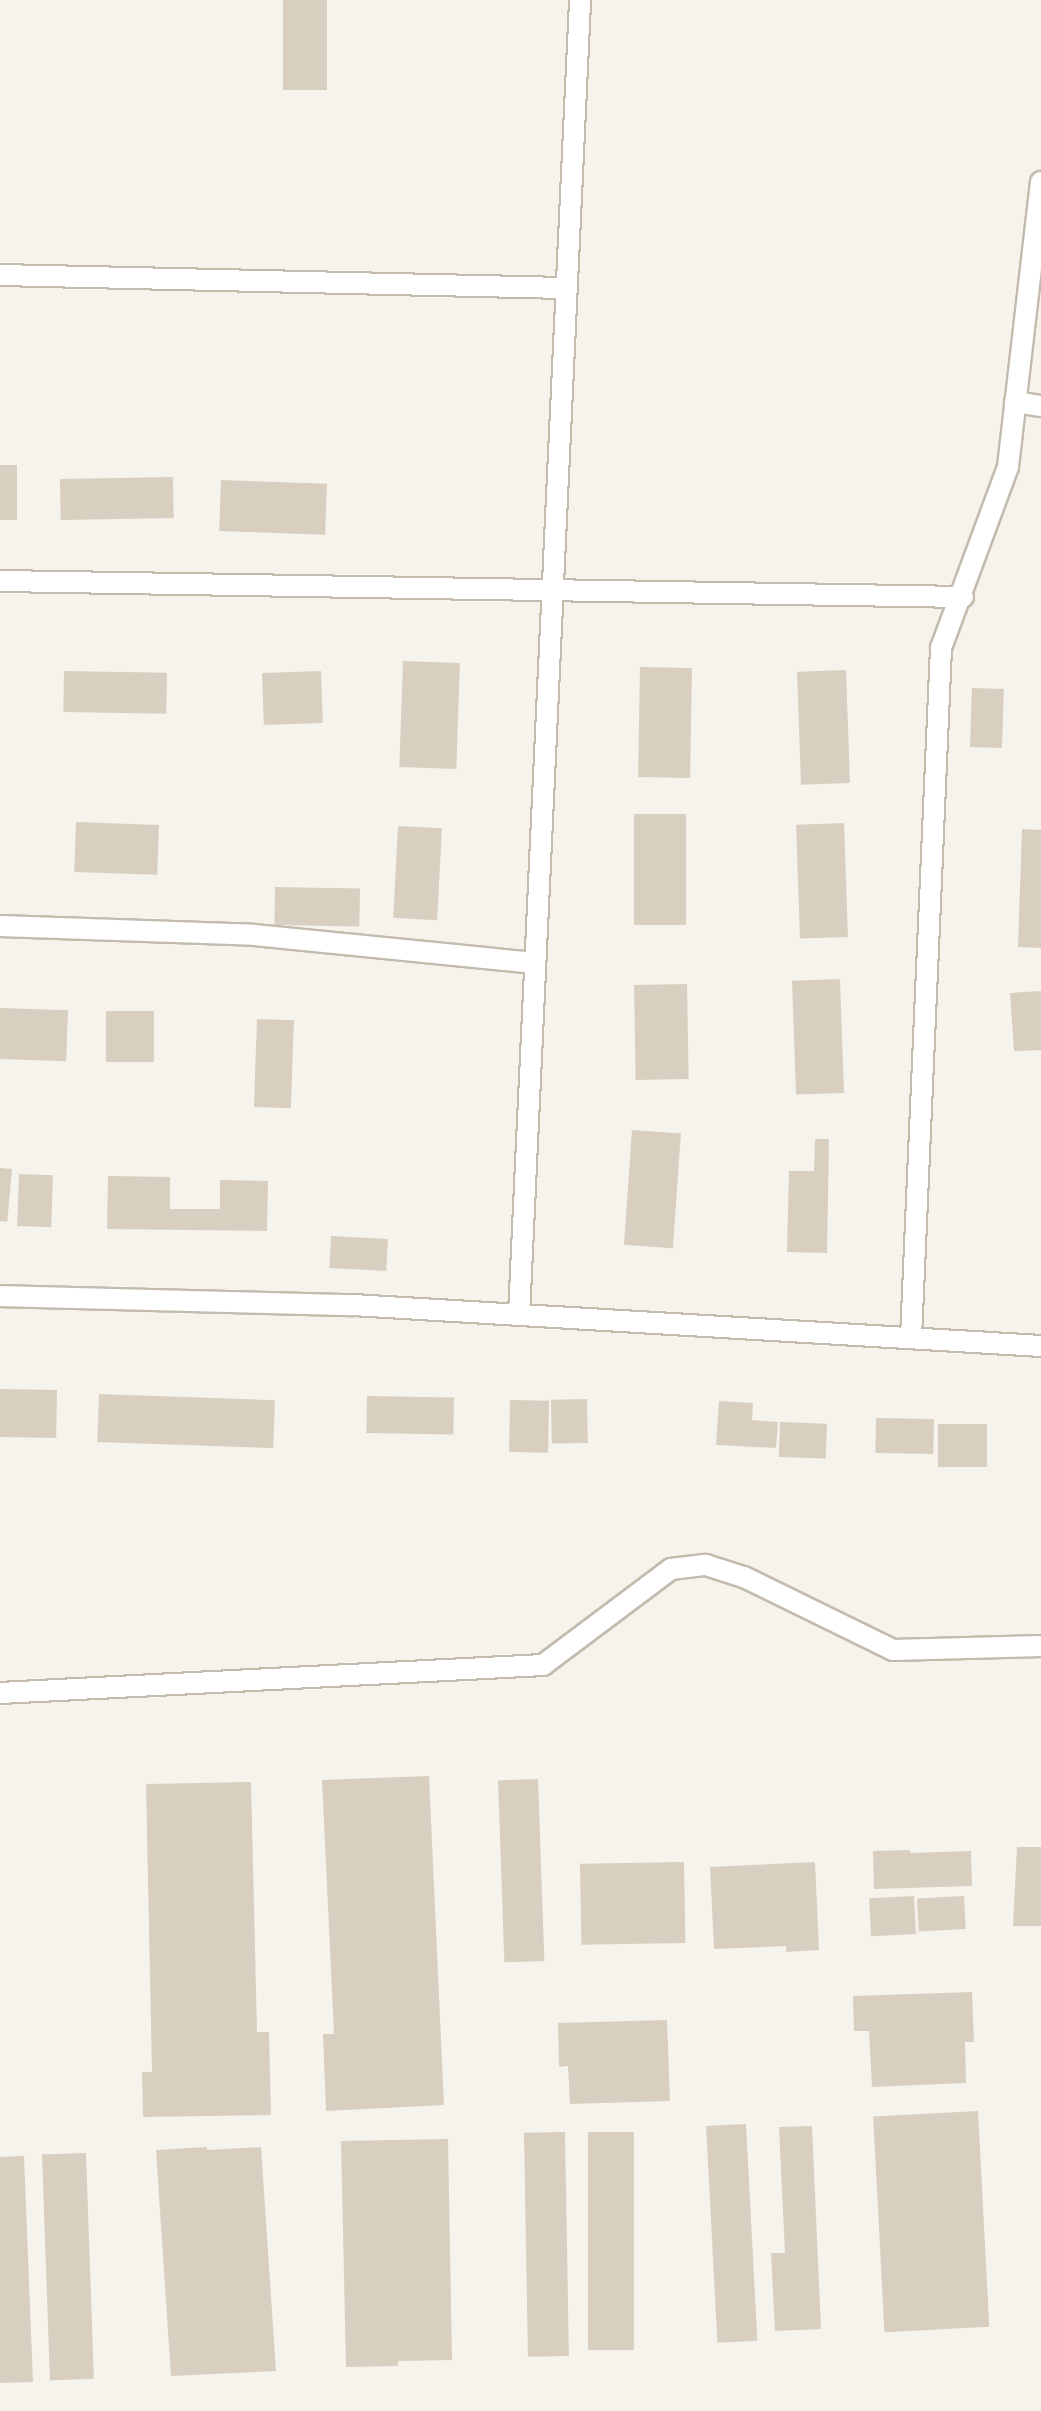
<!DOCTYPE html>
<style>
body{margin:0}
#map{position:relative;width:1041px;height:2411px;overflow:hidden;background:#f6f3ec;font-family:"Sofia Sans Condensed",sans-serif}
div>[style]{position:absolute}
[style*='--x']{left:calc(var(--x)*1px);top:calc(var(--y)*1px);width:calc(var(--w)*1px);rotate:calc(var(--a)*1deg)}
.building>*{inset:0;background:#d8cfc1;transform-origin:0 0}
.roads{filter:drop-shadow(2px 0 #c2bbae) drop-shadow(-2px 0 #c2bbae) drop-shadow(0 2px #c2bbae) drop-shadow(0 -2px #c2bbae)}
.service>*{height:20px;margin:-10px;padding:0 10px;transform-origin:10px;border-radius:10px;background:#fff}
span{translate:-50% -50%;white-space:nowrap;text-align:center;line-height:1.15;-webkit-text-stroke:6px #fff;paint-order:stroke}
</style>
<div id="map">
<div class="building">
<i style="left:283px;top:0;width:44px;height:90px"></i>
<i style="left:0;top:465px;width:17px;height:55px"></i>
<i style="left:173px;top:477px;width:41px;height:113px;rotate:89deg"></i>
<i style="left:221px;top:480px;width:106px;height:51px;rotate:2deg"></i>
<i style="left:403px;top:661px;width:57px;height:106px;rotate:2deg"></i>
<i style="left:640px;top:667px;width:52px;height:110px;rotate:1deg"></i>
<i style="left:846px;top:670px;width:113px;height:49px;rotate:88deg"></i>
<i style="left:64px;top:671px;width:103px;height:41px;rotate:1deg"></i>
<i style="left:321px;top:671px;width:52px;height:59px;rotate:88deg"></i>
<i style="left:972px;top:688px;width:32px;height:59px;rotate:2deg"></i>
<i style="left:634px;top:814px;width:52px;height:111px"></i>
<i style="left:76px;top:822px;width:83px;height:50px;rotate:2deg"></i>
<i style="left:844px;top:823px;width:114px;height:48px;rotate:88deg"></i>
<i style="left:398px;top:826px;width:44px;height:92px;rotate:3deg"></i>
<i style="clip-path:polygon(1022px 829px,1041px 830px,1041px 948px,1018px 947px)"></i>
<i style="left:275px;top:887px;width:85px;height:38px;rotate:1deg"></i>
<i style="left:840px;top:979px;width:114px;height:48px;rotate:88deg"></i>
<i style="left:687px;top:984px;width:95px;height:53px;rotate:89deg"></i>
<i style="clip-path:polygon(1041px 991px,1041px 1050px,1014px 1051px,1010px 993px)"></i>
<i style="left:0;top:1008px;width:68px;height:51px;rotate:2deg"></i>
<i style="left:106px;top:1011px;width:48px;height:51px"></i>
<i style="left:257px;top:1019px;width:37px;height:88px;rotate:2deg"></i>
<i style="left:632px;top:1130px;width:49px;height:115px;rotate:4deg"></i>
<i style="clip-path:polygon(815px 1139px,829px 1139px,827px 1253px,787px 1252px,789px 1171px,814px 1171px)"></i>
<i style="left:0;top:1168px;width:12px;height:53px;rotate:5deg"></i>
<i style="left:19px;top:1174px;width:34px;height:52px;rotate:2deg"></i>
<i style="clip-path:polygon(108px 1176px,170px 1177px,170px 1209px,220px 1209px,220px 1180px,268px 1181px,267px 1231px,107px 1229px)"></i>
<i style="left:331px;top:1236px;width:57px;height:32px;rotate:3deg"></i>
<i style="left:0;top:1389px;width:57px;height:48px;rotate:1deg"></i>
<i style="left:99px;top:1394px;width:176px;height:48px;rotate:2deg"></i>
<i style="left:367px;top:1396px;width:87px;height:37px;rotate:1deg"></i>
<i style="left:587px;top:1399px;width:44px;height:36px;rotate:89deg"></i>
<i style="left:510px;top:1400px;width:39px;height:52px;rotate:1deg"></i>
<i style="clip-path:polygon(719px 1401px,753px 1403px,752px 1420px,778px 1422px,776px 1448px,716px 1445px)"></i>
<i style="left:876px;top:1418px;width:58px;height:35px;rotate:1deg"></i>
<i style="left:780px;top:1422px;width:47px;height:35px;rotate:2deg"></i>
<i style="left:938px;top:1424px;width:49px;height:43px"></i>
<i style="clip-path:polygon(429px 1776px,444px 2105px,326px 2111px,323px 2034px,334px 2034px,322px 1780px)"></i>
<i style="left:538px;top:1779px;width:182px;height:40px;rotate:88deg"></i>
<i style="clip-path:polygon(251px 1782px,257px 2032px,269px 2032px,271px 2115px,143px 2117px,142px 2072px,152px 2072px,146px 1784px)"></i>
<i style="clip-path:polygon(1017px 1847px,1041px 1847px,1041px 1926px,1013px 1926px)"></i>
<i style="clip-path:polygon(910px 1850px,910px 1853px,971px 1851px,972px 1886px,874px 1889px,873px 1851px)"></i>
<i style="left:684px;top:1862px;width:81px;height:104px;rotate:89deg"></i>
<i style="clip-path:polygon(815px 1862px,819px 1950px,786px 1952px,786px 1946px,714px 1949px,710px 1867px)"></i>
<i style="left:914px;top:1896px;width:38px;height:45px;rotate:87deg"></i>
<i style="left:964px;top:1896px;width:33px;height:47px;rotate:87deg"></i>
<i style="clip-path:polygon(972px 1992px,974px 2042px,965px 2042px,966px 2083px,872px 2087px,869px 2031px,854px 2031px,853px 1996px)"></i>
<i style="clip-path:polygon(667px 2020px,670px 2101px,570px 2104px,568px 2066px,559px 2067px,558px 2023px)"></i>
<i style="left:978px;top:2111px;width:216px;height:105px;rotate:87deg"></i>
<i style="left:746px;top:2124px;width:217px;height:40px;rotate:87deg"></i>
<i style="clip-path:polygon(812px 2126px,821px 2329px,775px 2331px,771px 2253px,785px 2253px,779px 2127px)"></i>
<i style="left:565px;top:2132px;width:224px;height:41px;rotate:89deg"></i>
<i style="left:588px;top:2132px;width:46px;height:218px"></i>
<i style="clip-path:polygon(448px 2139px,452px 2360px,398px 2361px,398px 2366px,346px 2367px,341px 2141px)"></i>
<i style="clip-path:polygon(207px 2147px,207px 2150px,261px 2147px,276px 2371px,171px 2376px,156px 2150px)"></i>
<i style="left:86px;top:2153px;width:226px;height:44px;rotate:88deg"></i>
<i style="clip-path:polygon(24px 2156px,33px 2382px,0 2383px,0 2157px)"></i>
</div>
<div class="roads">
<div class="service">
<i style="--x:0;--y:275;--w:566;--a:1.32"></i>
<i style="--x:1015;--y:402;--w:26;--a:9"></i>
<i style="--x:0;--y:581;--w:963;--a:0.95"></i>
<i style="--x:0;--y:926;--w:254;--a:2"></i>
<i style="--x:254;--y:935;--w:280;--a:5.7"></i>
<i style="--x:0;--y:1296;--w:353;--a:1.5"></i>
<i style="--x:353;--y:1305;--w:689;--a:3.41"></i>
<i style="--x:519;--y:1315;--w:1316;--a:-87.34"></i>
<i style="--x:911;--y:1338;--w:691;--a:-87.51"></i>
<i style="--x:941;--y:648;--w:193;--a:-69.7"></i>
<i style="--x:1008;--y:467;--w:287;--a:-83.4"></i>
<i style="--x:0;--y:1693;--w:544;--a:-2.95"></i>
<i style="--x:543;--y:1665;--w:160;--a:-36.9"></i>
<i style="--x:671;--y:1569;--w:35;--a:-7"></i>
<i style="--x:706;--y:1565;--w:40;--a:18"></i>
<i style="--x:744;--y:1577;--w:166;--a:26.1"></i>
<i style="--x:893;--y:1650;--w:148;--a:-1.5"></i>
</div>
</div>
</div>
